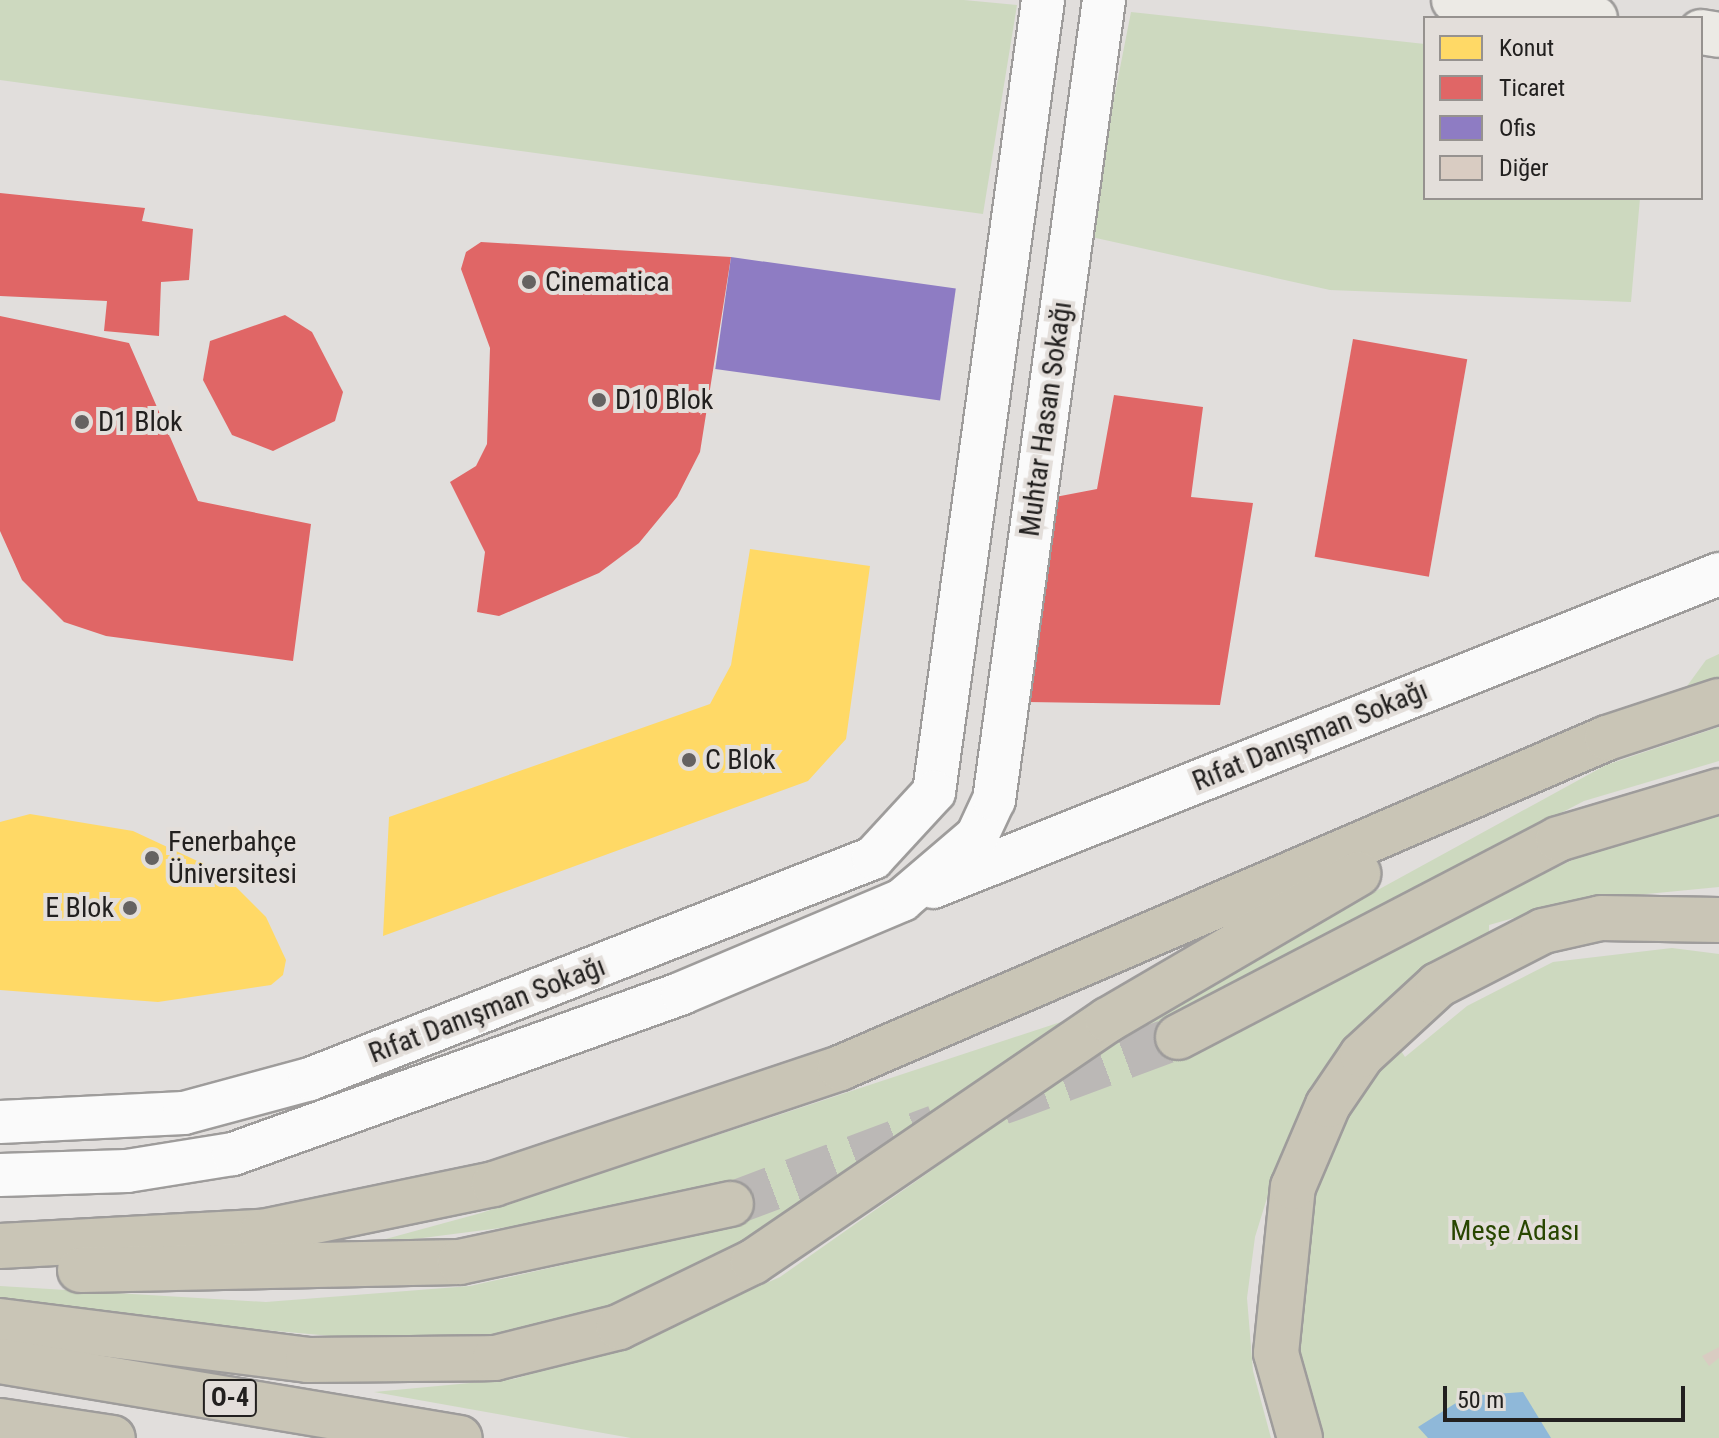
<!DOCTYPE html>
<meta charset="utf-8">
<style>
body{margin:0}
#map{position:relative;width:1719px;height:1438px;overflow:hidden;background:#e1dedc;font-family:"Roboto Condensed",sans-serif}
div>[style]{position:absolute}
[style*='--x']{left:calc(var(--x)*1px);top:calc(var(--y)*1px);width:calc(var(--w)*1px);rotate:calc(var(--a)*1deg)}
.green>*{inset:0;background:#cdd9bf}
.water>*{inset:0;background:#8fb8d9}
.homes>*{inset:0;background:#ffd966}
.shops>*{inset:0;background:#e06666;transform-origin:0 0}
.offices>*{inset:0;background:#8e7cc3;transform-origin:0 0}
.building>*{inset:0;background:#d9ccc2}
.motorway-tunnel>*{height:44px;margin-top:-22px;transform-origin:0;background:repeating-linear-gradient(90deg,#bbb8b6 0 44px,transparent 0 66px)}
.roads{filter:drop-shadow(2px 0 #9e9c9b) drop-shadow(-2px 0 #9e9c9b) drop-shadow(0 2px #9e9c9b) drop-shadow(0 -2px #9e9c9b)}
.tertiary>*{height:42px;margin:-21px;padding:0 21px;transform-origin:21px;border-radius:21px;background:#fafafa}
.secondary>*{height:44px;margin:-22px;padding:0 22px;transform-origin:22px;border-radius:22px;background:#eceae5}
.motorway>*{height:44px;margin:-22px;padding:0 22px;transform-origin:22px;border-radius:22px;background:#c9c5b6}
.dots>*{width:22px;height:22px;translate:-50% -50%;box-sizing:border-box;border:4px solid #e3deda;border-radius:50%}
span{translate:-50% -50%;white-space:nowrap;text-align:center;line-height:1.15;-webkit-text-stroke:8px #e3deda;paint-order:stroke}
.shield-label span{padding:2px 6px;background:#e3deda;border:2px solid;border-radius:6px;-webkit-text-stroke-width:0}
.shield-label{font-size:26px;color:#22201f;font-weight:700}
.poi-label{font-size:28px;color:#22201f}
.left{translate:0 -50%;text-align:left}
.right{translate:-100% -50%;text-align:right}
.street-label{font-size:28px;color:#22201f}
.park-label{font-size:28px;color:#284600}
.legend{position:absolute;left:1423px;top:16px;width:280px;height:184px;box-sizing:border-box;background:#e3deda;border:2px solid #96928f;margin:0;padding:10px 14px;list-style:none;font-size:24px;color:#22201f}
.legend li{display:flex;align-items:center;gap:16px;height:40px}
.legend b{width:40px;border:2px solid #96928f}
.scale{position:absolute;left:1443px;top:1386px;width:242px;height:36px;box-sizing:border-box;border:4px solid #22201f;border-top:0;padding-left:10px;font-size:24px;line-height:28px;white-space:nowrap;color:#22201f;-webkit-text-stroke:6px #e3deda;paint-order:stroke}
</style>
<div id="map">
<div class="green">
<i style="clip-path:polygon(0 0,964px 0,1017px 5px,983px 214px,0 80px)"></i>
<i style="clip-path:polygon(1131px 12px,1425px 44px,1425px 198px,1640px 198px,1631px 302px,1330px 290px,1087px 236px)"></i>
<i style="clip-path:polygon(1719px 654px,1719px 681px,1682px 693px,1706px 660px)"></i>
<i style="clip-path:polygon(1719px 727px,1719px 761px,1584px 801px,1169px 1018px,1414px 938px,1627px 833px,1719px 814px,1719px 887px,1574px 901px,1489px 925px,1489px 935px,1376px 1012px,1313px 1088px,1279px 1159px,1255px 1237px,1247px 1298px,1253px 1371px,1271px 1438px,631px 1438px,374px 1392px,514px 1379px,627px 1345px,780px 1277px,1162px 1008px,1606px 765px)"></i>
<i style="clip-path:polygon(1672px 948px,1719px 954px,1719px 1438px,1318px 1438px,1301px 1373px,1296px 1310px,1311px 1197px,1331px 1142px,1396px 1043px,1405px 1057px,1467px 1006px,1553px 962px)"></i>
<i style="clip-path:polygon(1073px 1018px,691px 1277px,551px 1327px,461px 1338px,331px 1336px,0 1306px,0 1286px,266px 1302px,470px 1286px,718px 1230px,738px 1220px,722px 1182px,571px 1219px,360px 1246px,481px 1213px)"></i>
</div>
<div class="water">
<i style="clip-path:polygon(1523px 1392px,1551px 1438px,1428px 1438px,1418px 1427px,1467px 1396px)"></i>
</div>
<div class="homes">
<i style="clip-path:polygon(750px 549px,870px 566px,846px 739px,808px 781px,383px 936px,389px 817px,710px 704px,731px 665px)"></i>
<i style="clip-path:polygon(30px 814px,133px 831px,221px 872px,266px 917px,286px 960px,283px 975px,271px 985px,158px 1002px,0 990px,0 822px)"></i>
</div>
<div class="shops">
<i style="clip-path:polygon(0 193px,145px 208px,142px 221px,193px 229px,189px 280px,161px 282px,159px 336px,104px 331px,107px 301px,0 296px)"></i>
<i style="clip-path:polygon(481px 242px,731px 257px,700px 452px,677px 497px,639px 543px,599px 573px,499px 616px,477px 612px,485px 552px,450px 482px,476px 466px,487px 444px,490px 348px,461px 269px,466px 252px)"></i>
<i style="clip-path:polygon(285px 315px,312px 332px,343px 392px,335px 421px,273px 451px,232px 435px,203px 380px,210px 341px)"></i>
<i style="clip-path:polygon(0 316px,129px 343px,198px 501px,311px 524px,293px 661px,106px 636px,64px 622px,22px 580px,0 531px)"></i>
<i style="left:1353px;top:339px;width:116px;height:221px;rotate:10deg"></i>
<i style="clip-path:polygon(1114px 395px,1203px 407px,1191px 497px,1253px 503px,1220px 705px,1028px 702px,1050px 498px,1097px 489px)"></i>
</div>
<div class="offices">
<i style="left:731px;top:257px;width:227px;height:113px;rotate:8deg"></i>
</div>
<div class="building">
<i style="clip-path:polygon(1719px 1347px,1719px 1358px,1709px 1366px,1702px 1356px)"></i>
</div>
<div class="motorway-tunnel">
<i style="--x:1001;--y:1103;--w:189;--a:-20.4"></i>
<i style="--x:731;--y:1204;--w:219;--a:-20.6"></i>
</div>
<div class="roads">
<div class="tertiary">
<i style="--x:934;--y:792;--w:799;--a:-82.16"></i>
<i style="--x:933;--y:887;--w:846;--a:-21.71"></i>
<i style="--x:0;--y:1122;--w:184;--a:-2.8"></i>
<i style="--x:184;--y:1113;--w:131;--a:-15.1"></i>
<i style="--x:310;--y:1079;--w:605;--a:-21.43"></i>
<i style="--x:873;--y:858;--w:90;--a:-47.3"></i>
<i style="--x:0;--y:1175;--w:127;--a:-1.8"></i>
<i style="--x:127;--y:1171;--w:107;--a:-9.1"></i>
<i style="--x:233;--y:1154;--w:477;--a:-19.7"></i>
<i style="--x:682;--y:993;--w:239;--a:-22.9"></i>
<i style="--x:902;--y:900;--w:99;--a:-40.5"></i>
<i style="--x:977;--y:836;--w:40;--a:-65"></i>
<i style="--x:994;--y:800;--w:808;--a:-82.17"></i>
</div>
<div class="secondary">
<i style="--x:1454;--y:0;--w:142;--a:7.3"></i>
<i style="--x:1701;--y:32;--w:18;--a:9"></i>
</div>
<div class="motorway">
<i style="--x:1178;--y:1037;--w:428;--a:-27.5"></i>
<i style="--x:1558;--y:839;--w:168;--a:-16.6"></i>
<i style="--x:0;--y:1246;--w:262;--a:-3.1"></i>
<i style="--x:262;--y:1232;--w:237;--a:-11.7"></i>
<i style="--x:494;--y:1184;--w:365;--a:-18.5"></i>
<i style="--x:840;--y:1068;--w:835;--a:-23.28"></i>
<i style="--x:1607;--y:738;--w:118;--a:-18.3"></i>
<i style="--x:80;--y:1270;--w:380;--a:-1.2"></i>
<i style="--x:460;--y:1262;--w:277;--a:-12.1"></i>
<i style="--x:0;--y:1321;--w:310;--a:7.2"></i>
<i style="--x:308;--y:1360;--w:187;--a:-0.6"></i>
<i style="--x:495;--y:1358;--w:128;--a:-14"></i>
<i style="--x:619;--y:1327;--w:149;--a:-25.9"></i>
<i style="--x:753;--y:1262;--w:430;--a:-34.3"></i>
<i style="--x:1108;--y:1020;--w:290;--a:-30.3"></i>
<i style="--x:0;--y:1361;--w:466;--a:9.5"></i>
<i style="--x:0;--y:1421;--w:114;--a:8.6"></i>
<i style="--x:1300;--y:1438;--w:88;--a:-105.8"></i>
<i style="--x:1276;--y:1353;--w:167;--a:-84.2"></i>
<i style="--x:1293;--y:1187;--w:89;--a:-66.9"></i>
<i style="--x:1328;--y:1105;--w:60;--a:-55.8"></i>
<i style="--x:1362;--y:1055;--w:103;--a:-42.6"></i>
<i style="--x:1438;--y:985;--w:118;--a:-27.2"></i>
<i style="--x:1543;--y:931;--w:59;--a:-12.6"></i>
<i style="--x:1601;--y:918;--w:118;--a:1"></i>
</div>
</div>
<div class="dots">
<i style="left:529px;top:282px;background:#656261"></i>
<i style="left:599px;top:400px;background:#656261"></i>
<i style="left:82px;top:422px;background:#656261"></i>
<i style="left:689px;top:760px;background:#656261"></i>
<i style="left:152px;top:858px;background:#656261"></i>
<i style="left:130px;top:908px;background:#656261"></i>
</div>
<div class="shield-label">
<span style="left:230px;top:1398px">O-4</span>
</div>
<div class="poi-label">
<span class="left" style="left:545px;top:282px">Cinematica</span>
<span class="left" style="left:615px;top:400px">D10 Blok</span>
<span class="left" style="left:98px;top:422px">D1 Blok</span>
<span class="left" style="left:705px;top:760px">C Blok</span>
<span class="left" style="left:168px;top:858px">Fenerbahçe<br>Üniversitesi</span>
<span class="right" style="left:114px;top:908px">E Blok</span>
</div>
<div class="street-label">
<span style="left:1046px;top:419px;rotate:-82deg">Muhtar Hasan Sokağı</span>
<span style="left:1310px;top:736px;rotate:-22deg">Rıfat Danışman Sokağı</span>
<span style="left:487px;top:1010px;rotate:-21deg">Rıfat Danışman Sokağı</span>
</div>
<div class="park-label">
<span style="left:1515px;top:1231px">Meşe Adası</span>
</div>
<ul class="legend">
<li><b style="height:22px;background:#ffd966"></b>Konut</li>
<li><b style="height:22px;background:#e06666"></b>Ticaret</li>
<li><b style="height:22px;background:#8e7cc3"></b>Ofis</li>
<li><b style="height:22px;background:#d9ccc2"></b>Diğer</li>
</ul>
<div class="scale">50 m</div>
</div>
